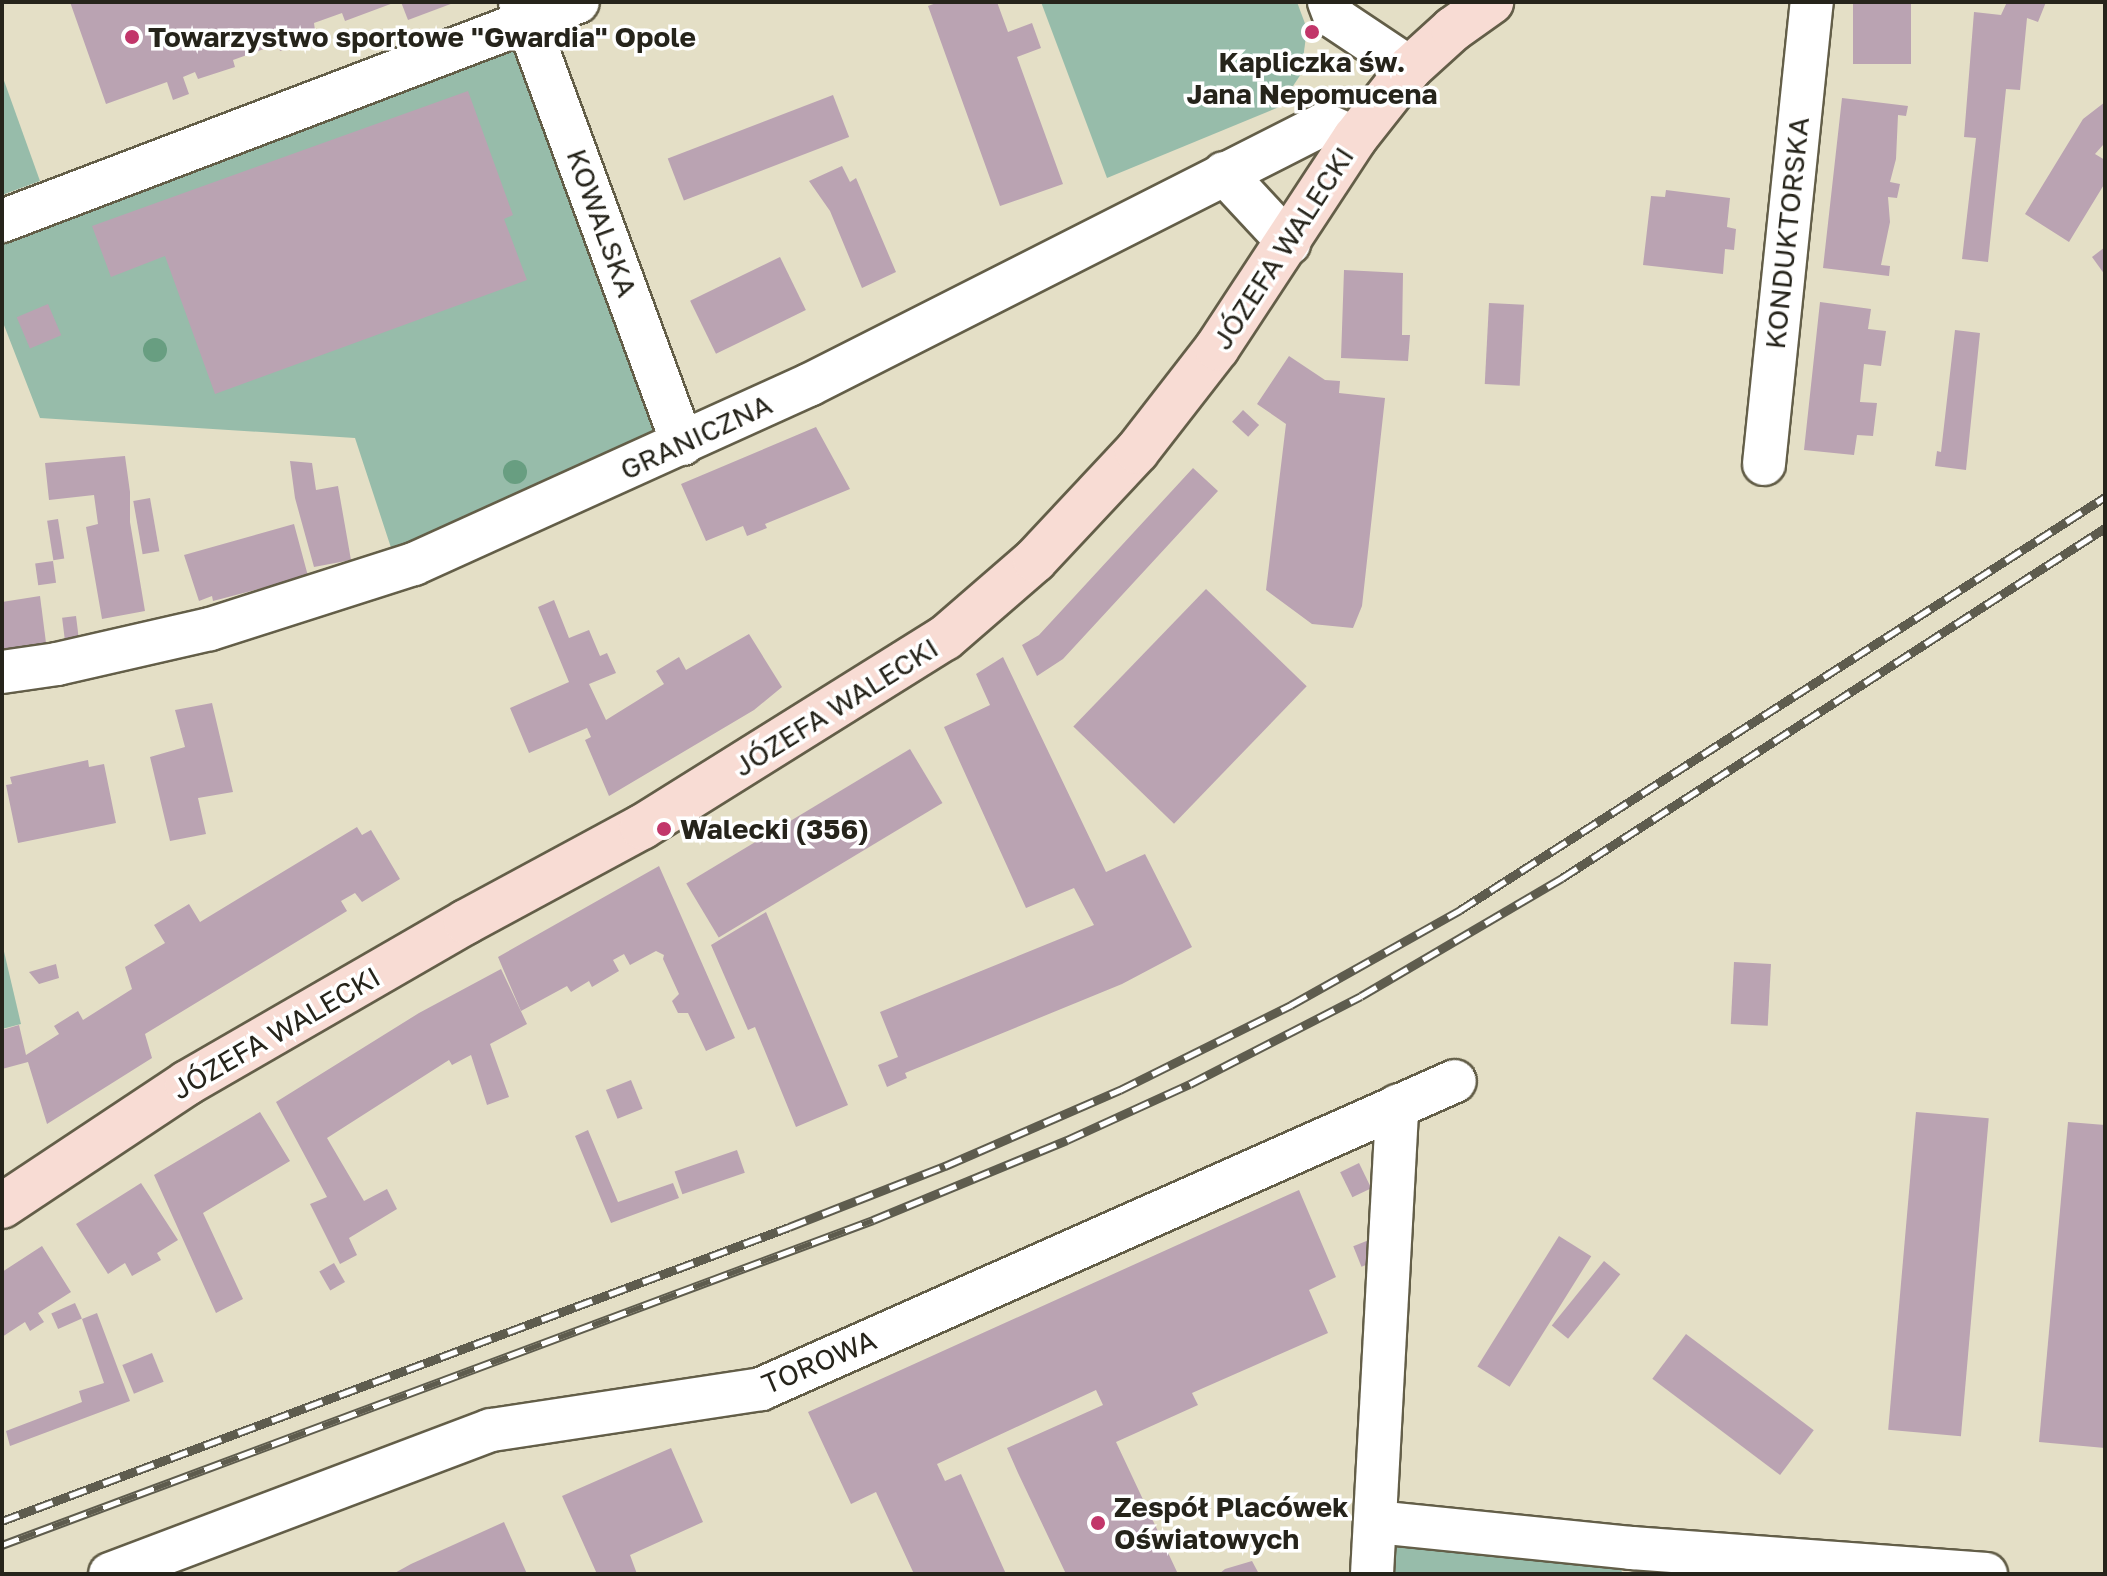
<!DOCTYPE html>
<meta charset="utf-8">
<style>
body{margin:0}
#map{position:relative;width:2107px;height:1576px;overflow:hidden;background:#e4dfc6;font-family:"Golos Text",sans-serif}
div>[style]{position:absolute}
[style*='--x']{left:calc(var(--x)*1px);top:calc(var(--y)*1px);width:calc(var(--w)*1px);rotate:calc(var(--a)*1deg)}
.green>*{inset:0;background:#97bcaa}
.building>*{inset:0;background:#baa3b2;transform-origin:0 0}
.roads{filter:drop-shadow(2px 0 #635e48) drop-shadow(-2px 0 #635e48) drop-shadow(0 2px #635e48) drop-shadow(0 -2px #635e48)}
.minor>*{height:42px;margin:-21px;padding:0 21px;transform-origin:21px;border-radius:21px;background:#fff}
.major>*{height:44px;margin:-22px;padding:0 22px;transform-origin:22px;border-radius:22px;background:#f8dcd4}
.rail>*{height:9px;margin-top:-4.5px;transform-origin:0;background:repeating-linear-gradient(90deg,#fff 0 18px,#5e5c4e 0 36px);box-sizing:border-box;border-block:2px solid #5e5c4e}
.trees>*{width:24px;height:24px;margin:-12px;border-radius:50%;background:#689e81}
.dots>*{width:22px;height:22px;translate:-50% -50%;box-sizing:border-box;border:4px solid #fff;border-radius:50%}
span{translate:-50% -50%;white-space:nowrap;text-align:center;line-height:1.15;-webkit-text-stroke:7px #fff;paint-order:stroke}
.poi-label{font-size:28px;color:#26241b;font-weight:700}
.left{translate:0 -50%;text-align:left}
.street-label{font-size:28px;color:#26241b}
.frame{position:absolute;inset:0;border:4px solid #26241b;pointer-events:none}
</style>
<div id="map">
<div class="green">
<i style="clip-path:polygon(1041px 2px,1297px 2px,1307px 29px,1301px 74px,1279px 107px,1107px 178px)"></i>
<i style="clip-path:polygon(527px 22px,683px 444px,398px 569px,355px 438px,40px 418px,2px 320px,2px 221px)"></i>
<i style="clip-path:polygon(2px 75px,40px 181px,2px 195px)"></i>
<i style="clip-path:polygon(2px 943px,21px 1024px,2px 1029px)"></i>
<i style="clip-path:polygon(1376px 1522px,1620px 1558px,1622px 1574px,1372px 1574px)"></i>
</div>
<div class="building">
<i style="clip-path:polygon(70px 2px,396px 2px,345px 21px,342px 13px,314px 23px,316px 38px,280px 51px,278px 44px,233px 60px,235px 67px,198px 79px,195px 72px,183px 77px,189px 94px,173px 100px,167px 82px,106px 104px)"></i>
<i style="clip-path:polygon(401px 2px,456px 2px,408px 20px)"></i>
<i style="clip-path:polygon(939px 2px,997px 2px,1008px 32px,1032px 23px,1041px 48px,1017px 57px,1063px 184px,1000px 206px,928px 6px)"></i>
<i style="left:1853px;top:2px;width:58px;height:62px"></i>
<i style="clip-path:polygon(2007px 2px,2046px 2px,2038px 22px,2027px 18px,2020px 90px,2006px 89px,1988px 262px,1962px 259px,1976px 138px,1964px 137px,1974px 12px,2001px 15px)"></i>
<i style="clip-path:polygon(468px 91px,513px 215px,504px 219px,527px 280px,215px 394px,165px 256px,111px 277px,92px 226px)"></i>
<i style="left:833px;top:95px;width:45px;height:177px;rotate:69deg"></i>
<i style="clip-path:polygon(1842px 98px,1908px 106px,1906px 116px,1898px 115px,1896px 159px,1890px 182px,1900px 184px,1897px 198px,1888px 197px,1890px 222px,1881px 265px,1890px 266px,1889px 276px,1823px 268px)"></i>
<i style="clip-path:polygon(2105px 102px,2105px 148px,2103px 145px,2095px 154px,2105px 160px,2105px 183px,2069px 242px,2025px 214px,2083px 119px)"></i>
<i style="clip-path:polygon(842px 166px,850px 182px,856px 178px,896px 272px,862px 288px,830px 211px,809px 181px)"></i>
<i style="clip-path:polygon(1666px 190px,1730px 198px,1727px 227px,1736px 229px,1734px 250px,1725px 249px,1723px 274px,1643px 265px,1651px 196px,1665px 197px)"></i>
<i style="clip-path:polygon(2105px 247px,2105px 275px,2092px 257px)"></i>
<i style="left:780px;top:257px;width:59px;height:100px;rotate:64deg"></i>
<i style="clip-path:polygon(1344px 270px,1403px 273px,1402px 335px,1410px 335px,1408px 361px,1341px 358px)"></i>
<i style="clip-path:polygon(1820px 302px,1871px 309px,1868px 329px,1886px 331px,1881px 366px,1864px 364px,1860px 402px,1877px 403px,1873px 436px,1857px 435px,1854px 455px,1804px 450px)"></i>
<i style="left:1489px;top:303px;width:35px;height:81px;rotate:3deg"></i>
<i style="left:48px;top:304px;width:34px;height:34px;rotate:67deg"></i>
<i style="clip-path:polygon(1955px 330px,1980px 333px,1966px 470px,1935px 466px,1937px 451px,1941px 452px)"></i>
<i style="clip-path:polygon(1289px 356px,1325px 380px,1340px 381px,1339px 393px,1385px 398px,1362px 606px,1353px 628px,1312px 624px,1266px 590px,1286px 424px,1257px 404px)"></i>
<i style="left:1243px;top:410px;width:22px;height:16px;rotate:43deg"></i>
<i style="clip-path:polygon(816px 427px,850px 489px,765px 524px,767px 528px,747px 536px,743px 526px,706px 541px,681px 484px)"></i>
<i style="clip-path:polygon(125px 456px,130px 492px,130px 522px,145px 611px,102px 619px,86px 527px,98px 524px,94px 495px,49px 500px,45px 463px)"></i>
<i style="clip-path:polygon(290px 461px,312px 463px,316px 490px,338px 486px,351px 560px,314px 567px,295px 498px)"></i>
<i style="clip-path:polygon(1193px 468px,1218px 491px,1063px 659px,1037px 676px,1022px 645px,1039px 635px)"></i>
<i style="left:150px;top:498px;width:54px;height:17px;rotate:80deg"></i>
<i style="left:58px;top:519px;width:40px;height:11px;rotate:81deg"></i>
<i style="clip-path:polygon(294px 524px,308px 576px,213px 601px,212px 596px,199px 601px,184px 555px)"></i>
<i style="left:53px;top:561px;width:22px;height:18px;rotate:82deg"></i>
<i style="left:1206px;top:589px;width:140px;height:191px;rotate:44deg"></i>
<i style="clip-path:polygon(40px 596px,46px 643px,2px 649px,2px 602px)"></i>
<i style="clip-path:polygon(554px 600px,569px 638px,589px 630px,600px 656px,607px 653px,616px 673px,589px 684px,606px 720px,664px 684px,656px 671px,679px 657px,686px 670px,749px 634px,782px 687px,754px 710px,609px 796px,585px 740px,591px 737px,587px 728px,529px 753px,510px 708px,569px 682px,538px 607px)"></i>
<i style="left:76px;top:616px;width:24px;height:14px;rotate:83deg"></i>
<i style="clip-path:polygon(1003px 657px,1106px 872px,1145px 854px,1192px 947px,1122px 984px,905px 1073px,907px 1078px,887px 1087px,878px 1065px,898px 1057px,880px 1012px,1094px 925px,1074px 888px,1026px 908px,944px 727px,990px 705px,976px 674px)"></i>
<i style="clip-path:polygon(212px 703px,233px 792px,198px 798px,206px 834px,170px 841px,150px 757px,185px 747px,175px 710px)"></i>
<i style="left:910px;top:749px;width:63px;height:261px;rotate:59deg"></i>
<i style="clip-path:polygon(88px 760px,89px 767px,104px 764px,116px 823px,18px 843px,6px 785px,12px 784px,10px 777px)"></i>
<i style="clip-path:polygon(357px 827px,362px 835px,371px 830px,400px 879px,362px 902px,355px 893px,341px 901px,347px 911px,145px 1034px,152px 1058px,47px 1124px,28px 1062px,2px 1069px,2px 1030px,19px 1025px,26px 1055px,59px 1034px,54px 1026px,78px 1011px,83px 1020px,132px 989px,125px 967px,165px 943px,154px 925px,189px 904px,200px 922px)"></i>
<i style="clip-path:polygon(659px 866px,735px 1038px,706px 1051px,688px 1013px,678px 1013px,672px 1001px,679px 994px,663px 959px,664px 955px,656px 951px,630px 965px,624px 954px,613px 960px,619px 971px,592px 987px,589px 981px,571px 992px,567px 986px,521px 1011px,498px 957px)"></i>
<i style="clip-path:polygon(766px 912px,848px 1105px,796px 1127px,755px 1027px,748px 1030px,711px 945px)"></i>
<i style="left:1734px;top:962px;width:37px;height:62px;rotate:3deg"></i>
<i style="clip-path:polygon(56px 964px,59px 978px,39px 984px,29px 972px)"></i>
<i style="clip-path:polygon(501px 969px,527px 1024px,490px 1044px,509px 1097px,487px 1105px,471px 1055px,452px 1065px,449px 1060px,327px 1138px,364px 1201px,387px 1189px,397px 1209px,349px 1238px,357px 1255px,340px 1264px,310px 1204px,327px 1197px,276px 1102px,419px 1013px)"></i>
<i style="left:631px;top:1080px;width:31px;height:27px;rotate:68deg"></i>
<i style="clip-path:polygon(260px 1112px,290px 1161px,203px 1213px,243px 1299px,216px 1313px,154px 1175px)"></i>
<i style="left:1916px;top:1112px;width:73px;height:319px;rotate:5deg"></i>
<i style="clip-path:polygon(2068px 1122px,2105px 1125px,2105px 1448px,2039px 1442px)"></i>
<i style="clip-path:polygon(588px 1130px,618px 1202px,673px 1183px,679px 1198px,611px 1223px,575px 1136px)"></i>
<i style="left:737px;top:1150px;width:24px;height:66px;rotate:71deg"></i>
<i style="left:1359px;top:1163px;width:28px;height:21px;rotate:64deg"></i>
<i style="clip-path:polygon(141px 1183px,178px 1240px,157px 1253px,161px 1260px,132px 1276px,125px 1263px,108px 1274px,76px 1224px)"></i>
<i style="clip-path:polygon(1299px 1190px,1336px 1277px,1309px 1290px,1328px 1333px,1192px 1393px,1198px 1405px,1116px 1442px,1178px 1574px,1066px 1574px,1018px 1473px,1007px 1448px,1103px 1405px,1096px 1390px,937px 1464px,945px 1481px,961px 1474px,1006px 1574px,914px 1574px,876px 1492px,851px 1504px,808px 1412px)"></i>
<i style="left:1559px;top:1236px;width:38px;height:154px;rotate:32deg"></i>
<i style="left:1369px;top:1240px;width:22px;height:17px;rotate:68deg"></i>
<i style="clip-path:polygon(42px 1246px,71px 1292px,38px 1313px,44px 1322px,30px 1331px,25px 1322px,2px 1337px,2px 1272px)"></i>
<i style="left:1604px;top:1261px;width:21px;height:83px;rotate:39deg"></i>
<i style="left:334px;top:1263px;width:22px;height:17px;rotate:60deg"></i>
<i style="left:75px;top:1303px;width:17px;height:26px;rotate:66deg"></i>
<i style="clip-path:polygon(97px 1313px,130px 1401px,10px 1446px,6px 1431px,82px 1402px,79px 1391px,104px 1383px,82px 1319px)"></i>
<i style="left:1686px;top:1334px;width:160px;height:56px;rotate:37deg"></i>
<i style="left:152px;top:1353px;width:31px;height:32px;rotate:68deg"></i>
<i style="clip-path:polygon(671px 1448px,703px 1522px,630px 1555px,637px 1574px,597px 1574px,562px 1496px)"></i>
<i style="clip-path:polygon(504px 1522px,527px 1574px,393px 1574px,411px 1564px)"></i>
<i style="clip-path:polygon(1252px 1561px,1259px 1574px,1219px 1574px,1225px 1569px)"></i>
</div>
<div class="roads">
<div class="minor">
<i style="--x:520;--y:2;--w:471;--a:69.8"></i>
<i style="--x:1329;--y:2;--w:17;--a:69"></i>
<i style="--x:1335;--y:18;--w:90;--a:33.7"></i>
<i style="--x:1224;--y:173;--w:96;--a:47.1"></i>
<i style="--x:2;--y:221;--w:616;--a:-20.82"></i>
<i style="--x:1764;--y:464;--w:464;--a:-84.1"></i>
<i style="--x:2;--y:672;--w:56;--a:-8.3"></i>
<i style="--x:57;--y:664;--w:157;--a:-12.9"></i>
<i style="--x:210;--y:629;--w:214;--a:-17.7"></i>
<i style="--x:414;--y:564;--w:434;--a:-24.4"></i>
<i style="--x:809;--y:385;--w:577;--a:-26.88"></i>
<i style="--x:1324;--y:124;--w:34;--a:24"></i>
<i style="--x:1376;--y:1522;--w:257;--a:5.8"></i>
<i style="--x:1632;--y:1548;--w:355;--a:4.2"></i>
<i style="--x:110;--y:1574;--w:407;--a:-20.7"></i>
<i style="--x:491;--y:1430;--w:273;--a:-8.6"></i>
<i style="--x:761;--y:1389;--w:759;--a:-23.93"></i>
<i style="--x:1372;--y:1574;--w:469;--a:-86.9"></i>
</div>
<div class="major">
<i style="--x:2;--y:1206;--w:222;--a:-33.6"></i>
<i style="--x:187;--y:1083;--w:322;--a:-30"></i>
<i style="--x:466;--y:922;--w:200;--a:-28.4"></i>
<i style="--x:642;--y:827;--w:357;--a:-32"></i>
<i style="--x:945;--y:638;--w:119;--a:-40.9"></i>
<i style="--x:1035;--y:560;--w:149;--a:-46.9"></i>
<i style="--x:1137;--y:451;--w:130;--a:-52.2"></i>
<i style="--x:1217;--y:348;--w:251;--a:-56.7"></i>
<i style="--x:1355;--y:138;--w:89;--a:-51.8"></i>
<i style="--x:1410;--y:68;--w:58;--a:-42.2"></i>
<i style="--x:1453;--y:29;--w:47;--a:-35.4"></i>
</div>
</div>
<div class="rail">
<i style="--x:2;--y:1521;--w:840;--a:-20.48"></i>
<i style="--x:789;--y:1227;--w:168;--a:-21.4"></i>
<i style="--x:945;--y:1166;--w:191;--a:-23.5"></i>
<i style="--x:1120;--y:1090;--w:191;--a:-26.4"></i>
<i style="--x:1291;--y:1005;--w:194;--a:-29.3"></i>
<i style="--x:1460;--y:910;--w:766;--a:-32.63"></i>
<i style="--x:2;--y:1545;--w:930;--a:-20.46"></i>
<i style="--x:873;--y:1220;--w:210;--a:-22.4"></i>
<i style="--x:1067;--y:1140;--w:135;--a:-24.5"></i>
<i style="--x:1190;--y:1084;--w:192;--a:-27.2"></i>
<i style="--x:1361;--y:996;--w:233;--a:-30.4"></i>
<i style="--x:1562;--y:878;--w:646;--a:-32.8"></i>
</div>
<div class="trees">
<i style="left:155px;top:350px"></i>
<i style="left:515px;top:472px"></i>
</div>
<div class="dots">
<i style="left:1312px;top:32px;background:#c2366a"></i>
<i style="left:132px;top:37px;background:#c2366a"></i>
<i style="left:664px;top:829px;background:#c2366a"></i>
<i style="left:1098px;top:1523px;background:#c2366a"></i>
</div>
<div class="poi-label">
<span class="left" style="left:148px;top:37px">Towarzystwo sportowe "Gwardia" Opole</span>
<span style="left:1312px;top:78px">Kapliczka św.<br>Jana Nepomucena</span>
<span class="left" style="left:680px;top:829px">Walecki (356)</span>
<span class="left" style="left:1114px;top:1523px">Zespół Placówek<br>Oświatowych</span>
</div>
<div class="street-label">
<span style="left:602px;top:223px;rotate:70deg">KOWALSKA</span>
<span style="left:1787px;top:233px;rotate:-84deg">KONDUKTORSKA</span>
<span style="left:1283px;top:248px;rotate:-57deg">JÓZEFA WALECKI</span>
<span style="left:696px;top:437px;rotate:-25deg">GRANICZNA</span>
<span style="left:836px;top:707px;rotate:-32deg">JÓZEFA WALECKI</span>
<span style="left:276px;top:1033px;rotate:-30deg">JÓZEFA WALECKI</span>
<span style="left:819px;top:1362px;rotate:-23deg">TOROWA</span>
</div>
<div class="frame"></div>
</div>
